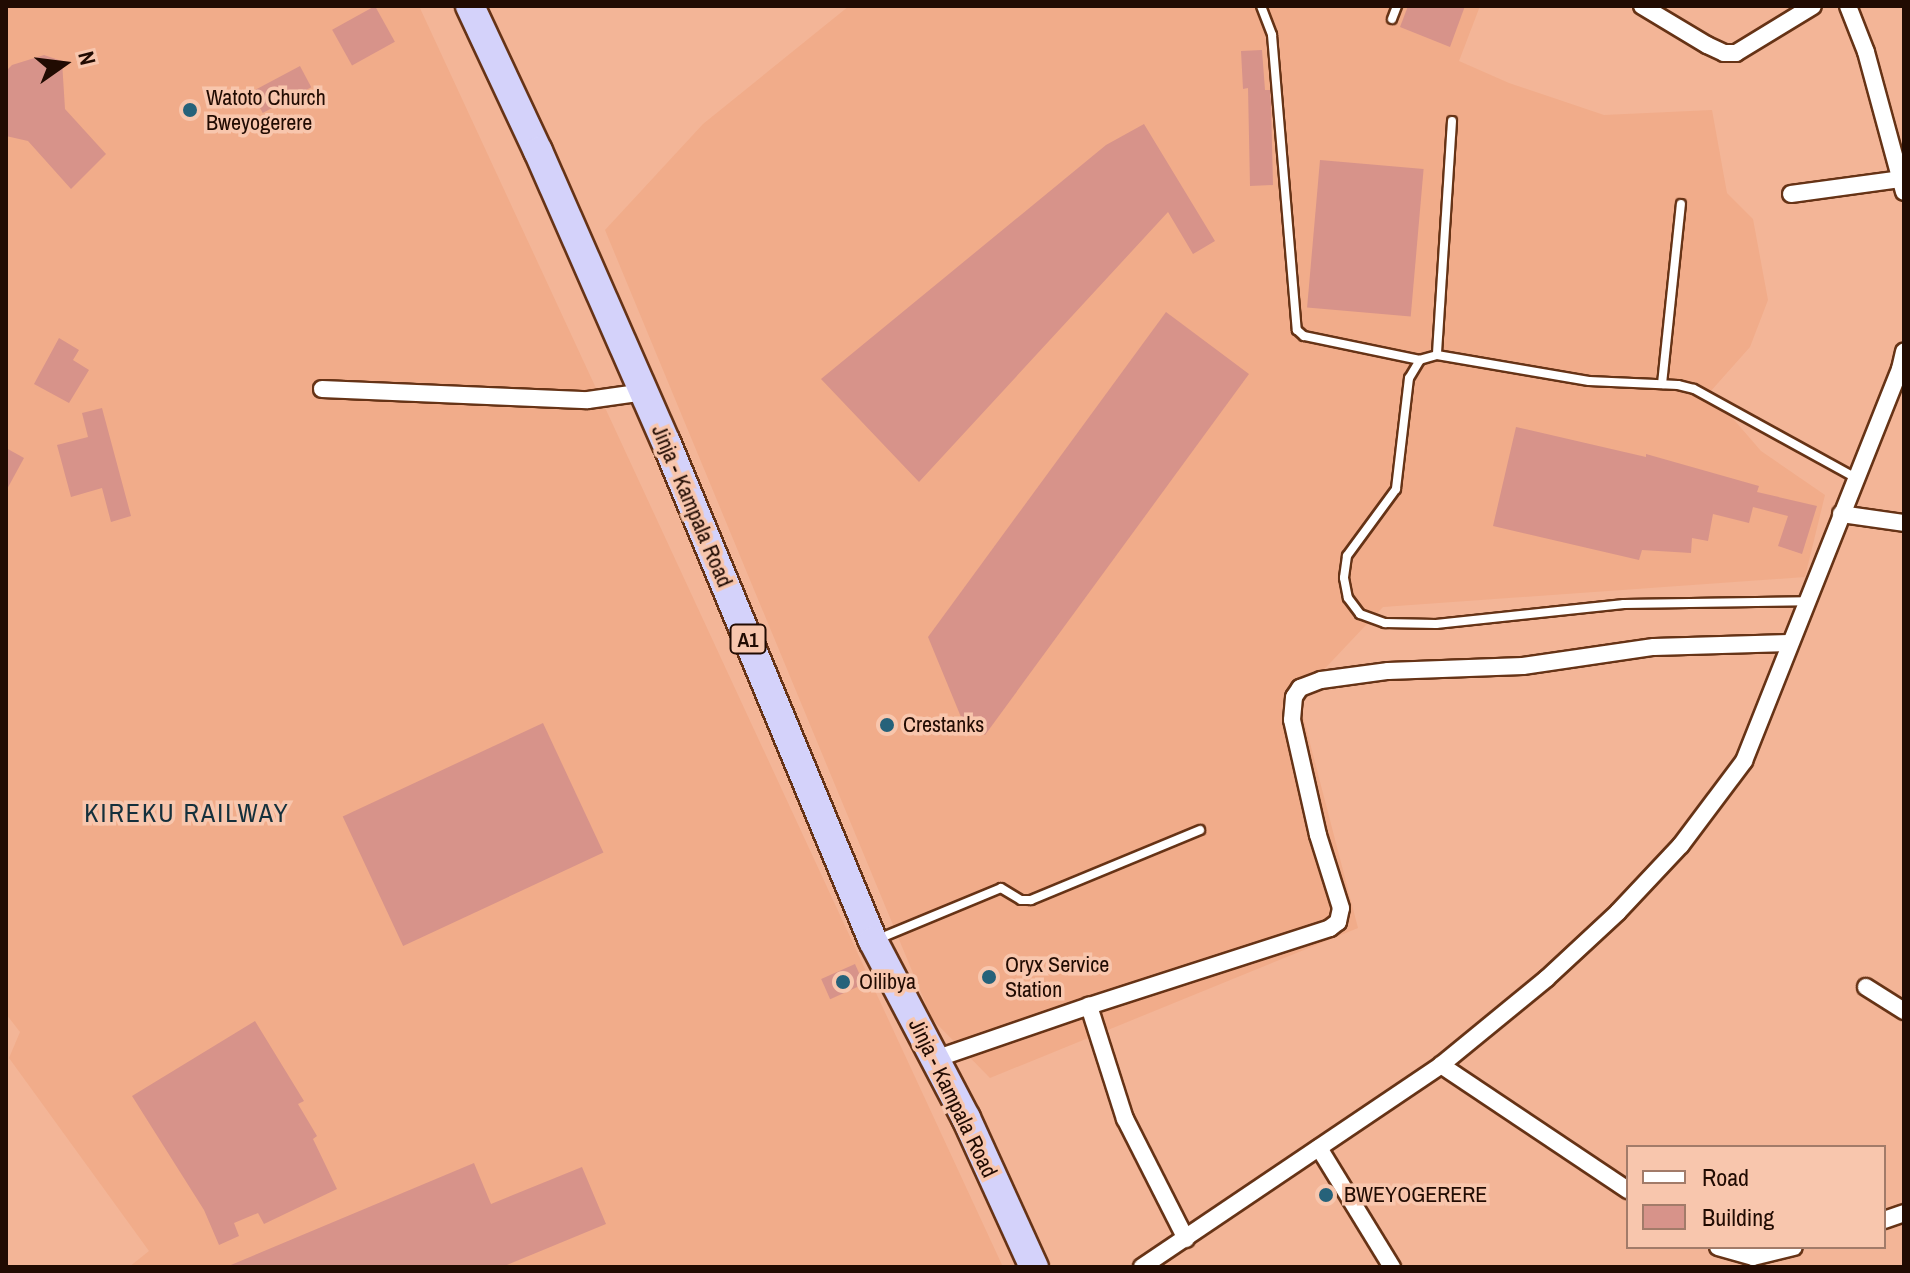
<!DOCTYPE html>
<style>
body{margin:0}
#map{position:relative;width:1910px;height:1273px;overflow:hidden;background:#f3b597;font-family:"Archivo Narrow",sans-serif}
div>[style]{position:absolute}
[style*='--x']{left:calc(var(--x)*1px);top:calc(var(--y)*1px);width:calc(var(--w)*1px);rotate:calc(var(--a)*1deg)}
.built>*{inset:0;background:#f1ac8a}
.building>*{inset:0;background:#d7938a;transform-origin:0 0}
.roads{filter:drop-shadow(2px 0 #663316) drop-shadow(-2px 0 #663316) drop-shadow(0 2px #663316) drop-shadow(0 -2px #663316)}
.service>*{height:8px;margin:-4px;padding:0 4px;transform-origin:4px;border-radius:4px;background:#fff}
.minor>*{height:16px;margin:-8px;padding:0 8px;transform-origin:8px;border-radius:8px;background:#fff}
.trunk>*{height:28px;margin:-14px;padding:0 14px;transform-origin:14px;border-radius:14px;background:#d4d2fa}
.dots>*{width:22px;height:22px;translate:-50% -50%;box-sizing:border-box;border:4px solid #f8c6ad;border-radius:50%}
span{translate:-50% -50%;white-space:nowrap;text-align:center;line-height:1.15;-webkit-text-stroke:7px #f8c6ad;paint-order:stroke}
.shield-label span{padding:2px 6px;background:#f8c6ad;border:2px solid;border-radius:6px;-webkit-text-stroke-width:0}
.shield-label{font-size:20px;color:#210b02;font-weight:700}
.poi-label{font-size:22px;color:#210b02}
.left{translate:0 -50%;text-align:left}
.street-label{font-size:22px;color:#210b02}
.quarter-label{font-size:26px;color:#14303c;letter-spacing:2px}
.frame{position:absolute;inset:0;border:8px solid #210b02;pointer-events:none}
.legend{position:absolute;left:1626px;top:1145px;width:260px;height:104px;box-sizing:border-box;background:#f8c6ad;border:2px solid #a27b69;margin:0;padding:10px 14px;list-style:none;font-size:24px;color:#210b02}
.legend li{display:flex;align-items:center;gap:16px;height:40px}
.legend b{width:40px;border:2px solid #a27b69}
.north{position:absolute;left:24px;top:24px;width:80px;height:80px;-webkit-text-stroke:6px #f8c6ad;paint-order:stroke;rotate:76deg;font-size:22px;font-weight:700;line-height:32px;text-align:center;color:#210b02}
.north::after{content:'';display:block;margin:auto;width:28px;height:36px;background:#210b02;clip-path:polygon(50% 0,100% 100%,50% 72%,0 100%)}
</style>
<div id="map">
<div class="built">
<i style="clip-path:polygon(6px 6px,419px 6px,1003px 1267px,129px 1267px,149px 1251px,9px 1058px,20px 1032px,6px 1014px)"></i>
<i style="clip-path:polygon(849px 6px,1480px 6px,1459px 61px,1509px 83px,1604px 115px,1712px 110px,1727px 193px,1753px 219px,1768px 300px,1750px 347px,1710px 392px,1761px 451px,1825px 495px,1805px 577px,1383px 607px,1298px 697px,1358px 928px,990px 1078px,932px 1019px,605px 230px,703px 124px)"></i>
</div>
<div class="building">
<i style="left:375px;top:6px;width:41px;height:49px;rotate:61deg"></i>
<i style="clip-path:polygon(1408px 6px,1465px 6px,1450px 47px,1400px 27px)"></i>
<i style="clip-path:polygon(1262px 50px,1265px 90px,1270px 90px,1271px 103px,1273px 185px,1250px 186px,1248px 88px,1243px 89px,1241px 51px)"></i>
<i style="clip-path:polygon(44px 55px,62px 61px,65px 109px,106px 154px,71px 189px,28px 141px,6px 136px,6px 71px,12px 65px)"></i>
<i style="left:300px;top:66px;width:24px;height:55px;rotate:62deg"></i>
<i style="clip-path:polygon(1144px 124px,1215px 241px,1193px 254px,1168px 212px,919px 482px,821px 379px,1106px 145px)"></i>
<i style="left:1320px;top:160px;width:104px;height:148px;rotate:5deg"></i>
<i style="clip-path:polygon(1166px 312px,1249px 374px,985px 735px,961px 717px,928px 637px)"></i>
<i style="clip-path:polygon(59px 338px,79px 350px,73px 360px,89px 370px,69px 403px,34px 384px)"></i>
<i style="clip-path:polygon(102px 408px,131px 516px,111px 522px,102px 488px,71px 497px,57px 445px,88px 437px,82px 413px)"></i>
<i style="clip-path:polygon(1516px 427px,1646px 457px,1646px 454px,1759px 486px,1757px 492px,1817px 506px,1802px 554px,1778px 546px,1788px 516px,1753px 507px,1749px 523px,1713px 514px,1708px 541px,1692px 538px,1691px 553px,1642px 550px,1639px 560px,1493px 526px)"></i>
<i style="clip-path:polygon(6px 448px,24px 458px,6px 491px)"></i>
<i style="left:543px;top:723px;width:143px;height:221px;rotate:65deg"></i>
<i style="left:855px;top:964px;width:22px;height:37px;rotate:66deg"></i>
<i style="clip-path:polygon(255px 1021px,304px 1101px,298px 1104px,317px 1136px,313px 1139px,337px 1189px,264px 1224px,258px 1213px,234px 1223px,239px 1236px,219px 1245px,204px 1210px,132px 1096px)"></i>
<i style="clip-path:polygon(474px 1163px,491px 1204px,582px 1167px,606px 1224px,502px 1267px,226px 1267px)"></i>
</div>
<div class="roads">
<div class="service">
<i style="--x:1261;--y:6;--w:31;--a:69"></i>
<i style="--x:1272;--y:35;--w:296;--a:85.2"></i>
<i style="--x:1297;--y:330;--w:9;--a:41"></i>
<i style="--x:1304;--y:336;--w:118;--a:11.7"></i>
<i style="--x:1392;--y:19;--w:14;--a:-69"></i>
<i style="--x:1452;--y:121;--w:234;--a:93.7"></i>
<i style="--x:1437;--y:355;--w:154;--a:9.7"></i>
<i style="--x:1589;--y:381;--w:89;--a:2.6"></i>
<i style="--x:1678;--y:385;--w:16;--a:14"></i>
<i style="--x:1694;--y:389;--w:185;--a:28.8"></i>
<i style="--x:1437;--y:355;--w:18;--a:164"></i>
<i style="--x:1420;--y:360;--w:21;--a:121"></i>
<i style="--x:1409;--y:378;--w:112;--a:96.7"></i>
<i style="--x:1396;--y:489;--w:83;--a:126.2"></i>
<i style="--x:1347;--y:556;--w:22;--a:98"></i>
<i style="--x:1344;--y:578;--w:20;--a:79"></i>
<i style="--x:1348;--y:598;--w:20;--a:53"></i>
<i style="--x:1360;--y:614;--w:27;--a:20"></i>
<i style="--x:1385;--y:623;--w:51;--a:1.1"></i>
<i style="--x:1436;--y:624;--w:189;--a:-6.1"></i>
<i style="--x:1624;--y:604;--w:182;--a:-0.9"></i>
<i style="--x:1662;--y:384;--w:181;--a:-84"></i>
<i style="--x:878;--y:939;--w:133;--a:-22.5"></i>
<i style="--x:1001;--y:888;--w:23;--a:31"></i>
<i style="--x:1021;--y:900;--w:10;--a:0"></i>
<i style="--x:1031;--y:900;--w:183;--a:-22.5"></i>
</div>
<div class="minor">
<i style="--x:1642;--y:6;--w:76;--a:31"></i>
<i style="--x:1707;--y:45;--w:19;--a:25"></i>
<i style="--x:1724;--y:53;--w:12;--a:0"></i>
<i style="--x:1736;--y:53;--w:90;--a:-31.4"></i>
<i style="--x:1848;--y:6;--w:49;--a:68.6"></i>
<i style="--x:1866;--y:52;--w:145;--a:74.8"></i>
<i style="--x:1791;--y:194;--w:110;--a:-7.8"></i>
<i style="--x:322;--y:389;--w:266;--a:2.4"></i>
<i style="--x:588;--y:400;--w:57;--a:-8.1"></i>
<i style="--x:1841;--y:514;--w:64;--a:8.1"></i>
<i style="--x:1866;--y:987;--w:45;--a:32.3"></i>
<i style="--x:935;--y:1059;--w:163;--a:-19"></i>
<i style="--x:1441;--y:1065;--w:225;--a:33.8"></i>
<i style="--x:1319;--y:1148;--w:140;--a:58.5"></i>
<i style="--x:1884;--y:1220;--w:21;--a:-19"></i>
<i style="--x:1186;--y:1239;--w:135;--a:-116.9"></i>
<i style="--x:1125;--y:1119;--w:119;--a:-107.7"></i>
<i style="--x:1089;--y:1006;--w:253;--a:-17.9"></i>
<i style="--x:1330;--y:928;--w:10;--a:-37"></i>
<i style="--x:1338;--y:922;--w:14;--a:-78"></i>
<i style="--x:1341;--y:908;--w:77;--a:-107.5"></i>
<i style="--x:1318;--y:835;--w:118;--a:-102.7"></i>
<i style="--x:1292;--y:720;--w:23;--a:-85"></i>
<i style="--x:1294;--y:697;--w:11;--a:-56"></i>
<i style="--x:1300;--y:688;--w:22;--a:-21"></i>
<i style="--x:1321;--y:680;--w:68;--a:-7.7"></i>
<i style="--x:1388;--y:671;--w:135;--a:-2.1"></i>
<i style="--x:1523;--y:666;--w:132;--a:-8.3"></i>
<i style="--x:1654;--y:647;--w:135;--a:-1.7"></i>
<i style="--x:1718;--y:1247;--w:36;--a:16"></i>
<i style="--x:1753;--y:1257;--w:42;--a:-13.7"></i>
<i style="--x:1142;--y:1267;--w:361;--a:-34"></i>
<i style="--x:1441;--y:1065;--w:136;--a:-39.3"></i>
<i style="--x:1546;--y:979;--w:98;--a:-42.9"></i>
<i style="--x:1618;--y:912;--w:92;--a:-46.8"></i>
<i style="--x:1681;--y:845;--w:105;--a:-53.1"></i>
<i style="--x:1744;--y:761;--w:422;--a:-68.3"></i>
<i style="--x:1900;--y:369;--w:18;--a:-77"></i>
</div>
<div class="trunk">
<i style="--x:470;--y:6;--w:160;--a:64.9"></i>
<i style="--x:538;--y:151;--w:318;--a:66.3"></i>
<i style="--x:666;--y:442;--w:540;--a:67.47"></i>
<i style="--x:873;--y:941;--w:200;--a:62.3"></i>
<i style="--x:966;--y:1118;--w:164;--a:65.5"></i>
</div>
</div>
<div class="dots">
<i style="left:190px;top:110px;background:#26627a"></i>
<i style="left:887px;top:725px;background:#26627a"></i>
<i style="left:989px;top:977px;background:#26627a"></i>
<i style="left:843px;top:982px;background:#26627a"></i>
<i style="left:1326px;top:1195px;background:#26627a"></i>
</div>
<div class="shield-label">
<span style="left:748px;top:639px">A1</span>
</div>
<div class="poi-label">
<span class="left" style="left:206px;top:110px">Watoto Church<br>Bweyogerere</span>
<span class="left" style="left:903px;top:725px">Crestanks</span>
<span class="left" style="left:1005px;top:977px">Oryx Service<br>Station</span>
<span class="left" style="left:859px;top:982px">Oilibya</span>
<span class="left" style="left:1344px;top:1195px">BWEYOGERERE</span>
</div>
<div class="street-label">
<span style="left:692px;top:506px;rotate:67deg">Jinja - Kampala Road</span>
<span style="left:953px;top:1098px;rotate:64deg">Jinja - Kampala Road</span>
</div>
<div class="quarter-label">
<span style="left:187px;top:813px">KIREKU RAILWAY</span>
</div>
<div class="frame"></div>
<ul class="legend">
<li><b style="height:10px;background:#fff"></b>Road</li>
<li><b style="height:22px;background:#d7938a"></b>Building</li>
</ul>
<div class="north">N</div>
</div>
